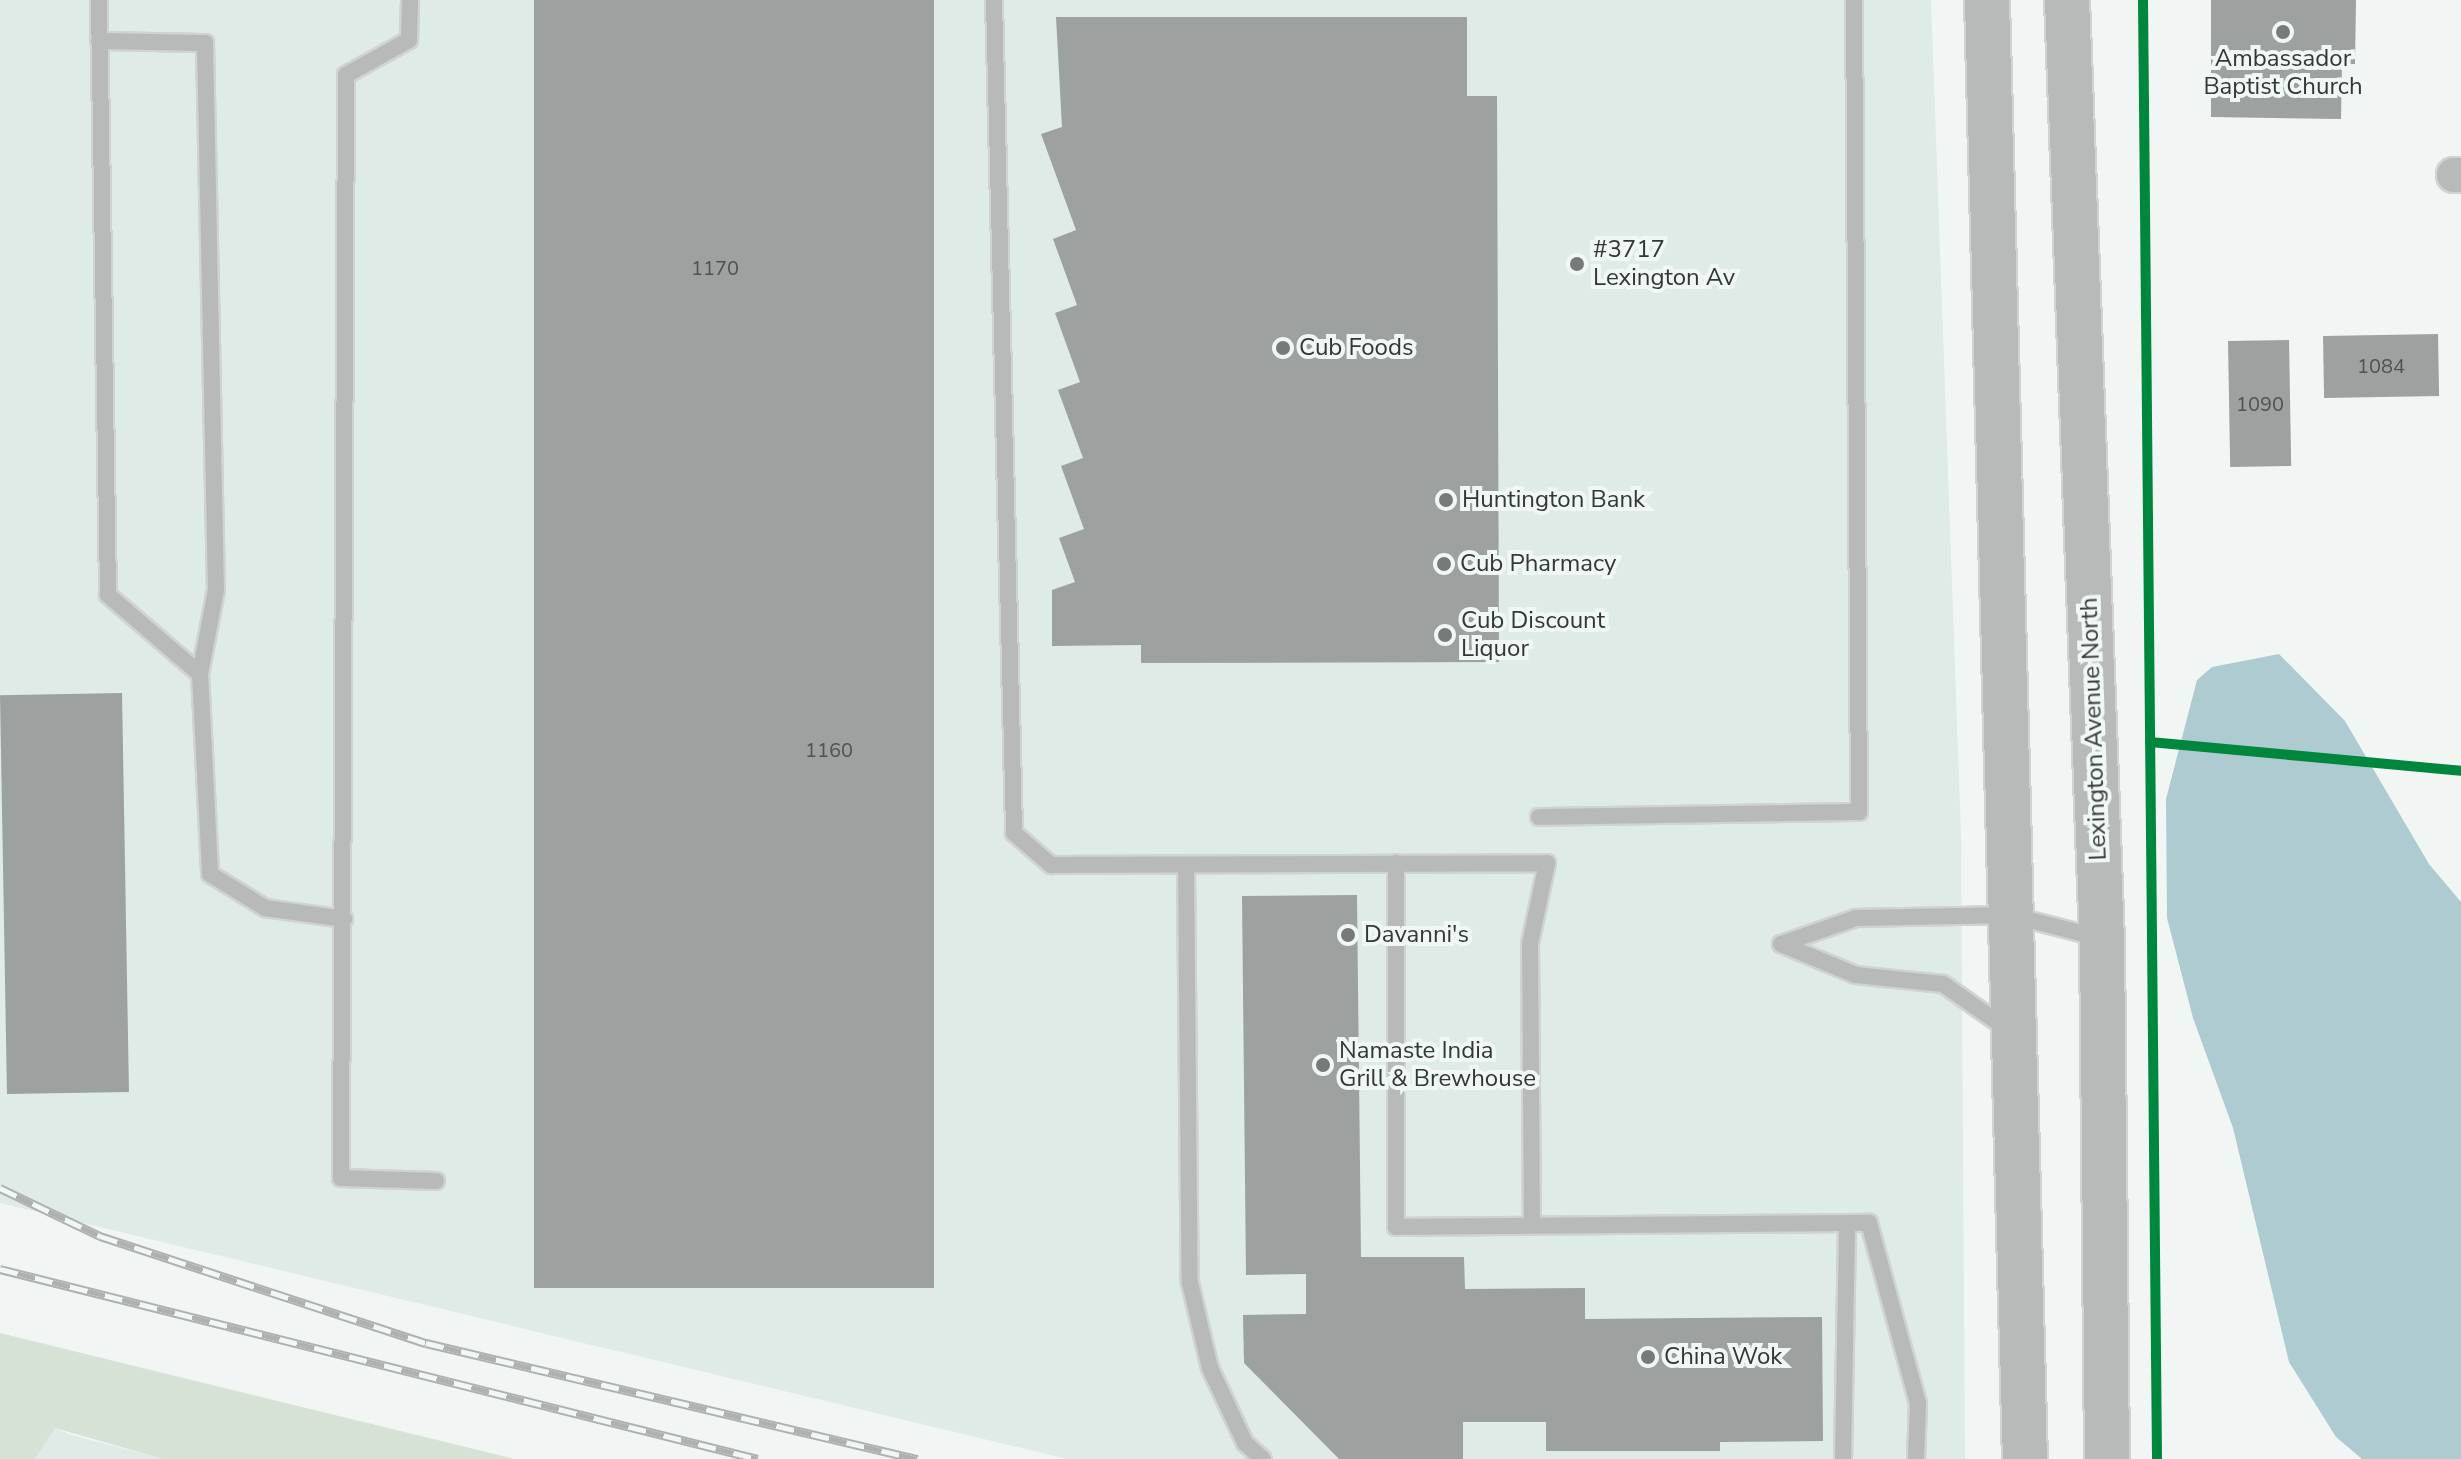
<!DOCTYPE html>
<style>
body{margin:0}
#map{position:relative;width:2461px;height:1459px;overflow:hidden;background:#f1f6f4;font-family:"Nunito Sans",sans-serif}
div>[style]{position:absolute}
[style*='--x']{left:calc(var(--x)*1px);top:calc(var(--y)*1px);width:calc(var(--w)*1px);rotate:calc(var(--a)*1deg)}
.built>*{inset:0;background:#deebe7}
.green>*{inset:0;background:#d6e2d6}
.water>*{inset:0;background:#aecbd1}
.building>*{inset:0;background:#9da19f;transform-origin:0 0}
.roads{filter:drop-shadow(2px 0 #d0d3d2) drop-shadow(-2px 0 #d0d3d2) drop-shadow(0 2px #d0d3d2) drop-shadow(0 -2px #d0d3d2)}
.service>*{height:16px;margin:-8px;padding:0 8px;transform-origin:8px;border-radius:8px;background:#b8baba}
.minor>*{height:34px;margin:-17px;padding:0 17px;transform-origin:17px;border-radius:17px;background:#b8baba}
.secondary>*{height:44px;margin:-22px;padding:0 22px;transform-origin:22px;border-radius:22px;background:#b7bab8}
.rail>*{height:9px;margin-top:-4.5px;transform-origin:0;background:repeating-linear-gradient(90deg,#eff8f5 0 18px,#afb1b1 0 36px);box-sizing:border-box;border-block:2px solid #afb1b1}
.cycleway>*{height:10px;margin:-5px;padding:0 5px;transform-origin:5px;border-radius:5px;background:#00873e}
.dots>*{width:22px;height:22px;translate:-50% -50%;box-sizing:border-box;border:4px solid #eff8f5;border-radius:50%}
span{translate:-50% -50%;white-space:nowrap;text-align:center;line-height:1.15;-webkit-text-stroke:8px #eff8f5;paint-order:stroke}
.number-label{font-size:20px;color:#4e5250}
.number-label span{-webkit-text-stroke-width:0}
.poi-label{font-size:24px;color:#343736}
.left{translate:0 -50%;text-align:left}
.street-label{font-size:24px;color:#343736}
</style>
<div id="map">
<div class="built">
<i style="clip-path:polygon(0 0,1931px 0,1961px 834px,1965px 1459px,1067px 1459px,0 1203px)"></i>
<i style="clip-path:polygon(55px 1428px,68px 1434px,163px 1459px,35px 1459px)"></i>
</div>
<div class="green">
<i style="clip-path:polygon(0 1333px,515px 1459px,163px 1459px,55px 1428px,35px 1459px,0 1459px)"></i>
</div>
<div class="water">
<i style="clip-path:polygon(2279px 654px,2345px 721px,2429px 864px,2461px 902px,2461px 1459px,2362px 1459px,2336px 1437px,2289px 1362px,2233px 1128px,2193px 1018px,2167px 918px,2166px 799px,2197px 680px,2212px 667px)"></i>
</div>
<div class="building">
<i style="left:534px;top:0;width:400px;height:1288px"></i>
<i style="clip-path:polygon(2211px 0,2356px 0,2355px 64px,2342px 64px,2341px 119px,2211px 117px)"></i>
<i style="clip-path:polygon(1056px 17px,1467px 17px,1467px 96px,1497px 96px,1499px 662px,1141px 663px,1141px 645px,1052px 646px,1052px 590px,1075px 582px,1059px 538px,1084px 529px,1061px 466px,1083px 458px,1058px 390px,1080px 382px,1055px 313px,1077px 305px,1053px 239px,1076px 230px,1041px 134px,1062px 127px)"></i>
<i style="left:2438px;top:334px;width:62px;height:115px;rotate:89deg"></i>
<i style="left:2289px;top:340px;width:126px;height:61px;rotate:89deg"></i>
<i style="left:122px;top:693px;width:399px;height:122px;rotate:89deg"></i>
<i style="clip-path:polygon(1357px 895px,1361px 1257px,1464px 1257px,1465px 1289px,1585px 1288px,1585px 1319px,1822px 1317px,1823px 1441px,1720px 1442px,1720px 1451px,1546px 1451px,1546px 1422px,1463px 1422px,1463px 1459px,1339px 1459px,1244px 1363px,1243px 1315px,1306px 1314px,1306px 1274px,1246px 1275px,1242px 896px)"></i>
</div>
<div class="roads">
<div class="service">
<i style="--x:99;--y:0;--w:595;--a:89.13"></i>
<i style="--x:108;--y:595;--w:121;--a:40.7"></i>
<i style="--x:200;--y:674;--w:200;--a:87.1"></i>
<i style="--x:210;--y:874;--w:65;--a:31.7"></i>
<i style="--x:265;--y:908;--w:80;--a:7.9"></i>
<i style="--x:410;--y:0;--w:40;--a:91.4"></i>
<i style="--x:409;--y:40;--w:72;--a:150.9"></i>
<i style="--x:346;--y:75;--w:1103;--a:90.26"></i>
<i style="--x:341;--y:1178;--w:95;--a:1.8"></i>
<i style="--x:994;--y:0;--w:833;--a:88.62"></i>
<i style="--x:1014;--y:833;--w:49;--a:40.9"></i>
<i style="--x:1051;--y:865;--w:496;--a:-0.2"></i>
<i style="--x:1547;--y:863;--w:83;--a:101.9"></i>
<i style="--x:1530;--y:944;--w:281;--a:89.6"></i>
<i style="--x:99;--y:41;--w:106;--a:1.1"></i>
<i style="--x:205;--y:43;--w:547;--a:88.85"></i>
<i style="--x:216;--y:590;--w:86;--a:100.8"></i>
<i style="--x:1539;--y:817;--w:320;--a:-0.9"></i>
<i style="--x:1859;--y:812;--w:812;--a:-90.35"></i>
<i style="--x:1396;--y:863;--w:364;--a:90"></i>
<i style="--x:1396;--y:1227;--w:473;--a:-0.5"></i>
<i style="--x:1869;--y:1223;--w:187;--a:74.8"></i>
<i style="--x:1918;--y:1403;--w:56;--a:92"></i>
<i style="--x:1186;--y:865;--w:418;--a:89.5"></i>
<i style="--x:1190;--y:1283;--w:87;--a:76.8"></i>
<i style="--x:1210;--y:1368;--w:83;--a:65"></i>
<i style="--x:1245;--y:1443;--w:24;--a:42"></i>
<i style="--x:1781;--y:944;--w:79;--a:-19.1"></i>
<i style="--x:1856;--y:918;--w:154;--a:-1.1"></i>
<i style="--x:2010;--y:915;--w:93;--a:14.3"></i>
<i style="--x:1781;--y:944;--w:81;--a:22.5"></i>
<i style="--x:1856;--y:975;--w:87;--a:5.9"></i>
<i style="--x:1943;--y:984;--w:78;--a:35.1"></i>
<i style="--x:1843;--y:1459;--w:236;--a:-89"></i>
</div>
<div class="minor">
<i style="--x:2454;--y:175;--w:7;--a:0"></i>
</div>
<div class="secondary">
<i style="--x:1987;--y:0;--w:1459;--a:88.51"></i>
<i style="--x:2067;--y:0;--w:940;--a:87.87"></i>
<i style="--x:2102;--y:939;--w:520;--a:89.45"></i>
</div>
</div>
<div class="rail">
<i style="--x:0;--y:1188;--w:111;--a:25.6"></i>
<i style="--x:100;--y:1236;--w:343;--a:18.2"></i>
<i style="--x:426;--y:1343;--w:505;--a:13.29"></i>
<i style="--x:0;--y:1269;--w:781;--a:14.07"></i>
</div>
<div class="cycleway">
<i style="--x:2143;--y:0;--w:1459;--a:89.45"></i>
<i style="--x:2150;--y:742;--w:312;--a:5.3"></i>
</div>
<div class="dots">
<i style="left:2283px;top:32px;background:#767a78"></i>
<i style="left:1577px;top:264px;background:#767a78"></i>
<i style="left:1283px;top:348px;background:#767a78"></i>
<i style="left:1446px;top:500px;background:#767a78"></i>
<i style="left:1444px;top:564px;background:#767a78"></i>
<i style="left:1445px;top:635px;background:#767a78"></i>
<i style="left:1348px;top:935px;background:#767a78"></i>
<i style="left:1323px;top:1065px;background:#767a78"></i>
<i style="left:1648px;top:1357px;background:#767a78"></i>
</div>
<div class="number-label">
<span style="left:715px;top:268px">1170</span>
<span style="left:2381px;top:366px">1084</span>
<span style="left:2260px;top:404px">1090</span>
<span style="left:829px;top:750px">1160</span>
</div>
<div class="poi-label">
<span style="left:2283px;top:73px">Ambassador<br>Baptist Church</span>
<span class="left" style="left:1593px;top:264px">#3717<br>Lexington Av</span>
<span class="left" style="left:1299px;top:348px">Cub Foods</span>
<span class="left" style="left:1462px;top:500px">Huntington Bank</span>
<span class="left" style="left:1460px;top:564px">Cub Pharmacy</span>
<span class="left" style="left:1461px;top:635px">Cub Discount<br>Liquor</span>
<span class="left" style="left:1364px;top:935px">Davanni's</span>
<span class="left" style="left:1339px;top:1065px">Namaste India<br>Grill &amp; Brewhouse</span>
<span class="left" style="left:1664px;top:1357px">China Wok</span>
</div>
<div class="street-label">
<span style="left:2094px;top:729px;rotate:-92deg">Lexington Avenue North</span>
</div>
</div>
